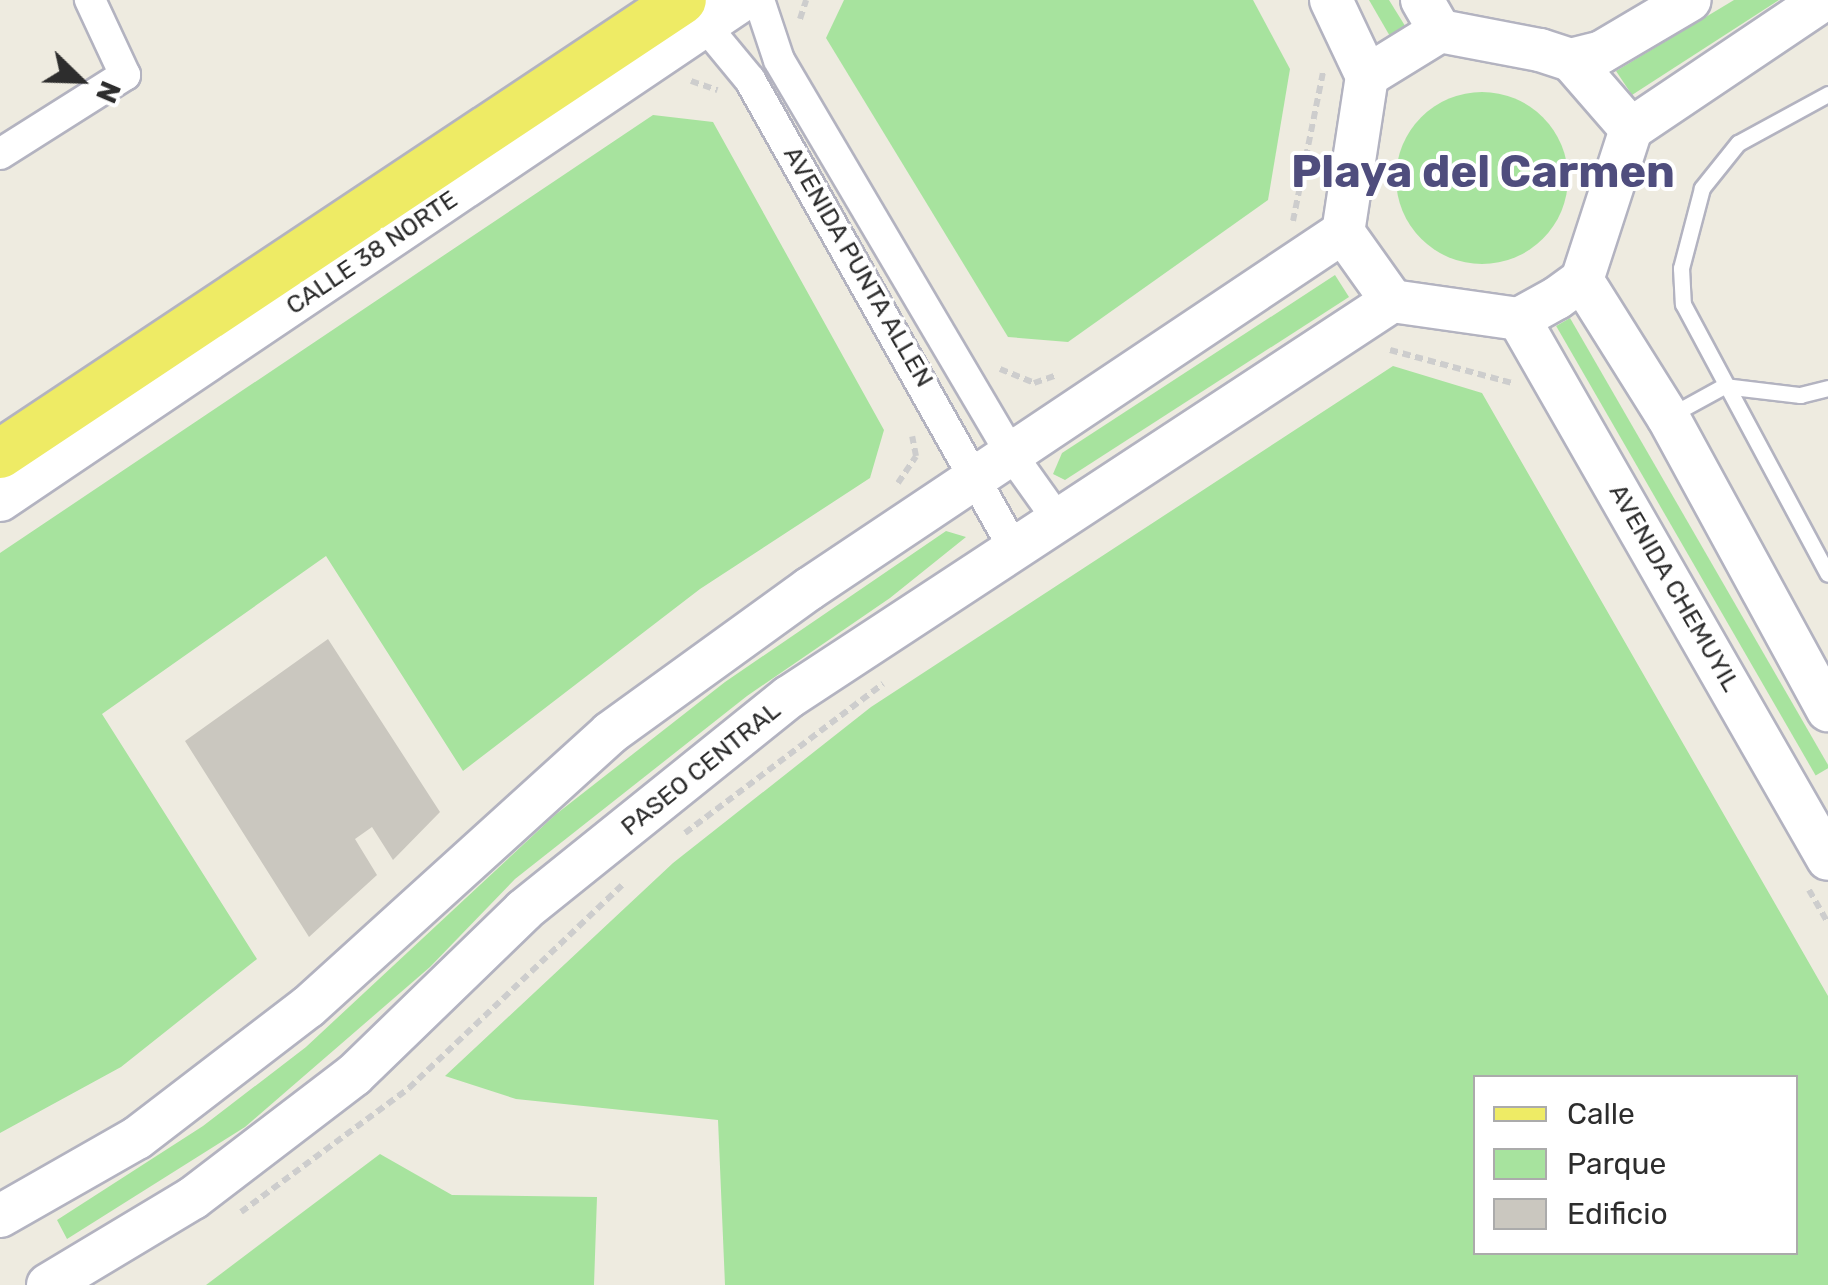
<!DOCTYPE html>
<style>
body{margin:0}
#map{position:relative;width:1828px;height:1285px;overflow:hidden;background:#eeebe0;font-family:Rubik,sans-serif}
div>[style]{position:absolute}
[style*='--x']{left:calc(var(--x)*1px);top:calc(var(--y)*1px);width:calc(var(--w)*1px);rotate:calc(var(--a)*1deg)}
.green>*{inset:0;background:#a7e39e;transform-origin:0 0}
.round{border-radius:50%}
.building>*{inset:0;background:#cac7bf}
.path>*{height:6px;margin-top:-3px;transform-origin:0;background:repeating-linear-gradient(90deg,#cdcdcd 0 8px,transparent 0 13px)}
.roads{filter:drop-shadow(2px 0 #b3b3c0) drop-shadow(-2px 0 #b3b3c0) drop-shadow(0 2px #b3b3c0) drop-shadow(0 -2px #b3b3c0)}
.lane>*{height:15px;margin:-7.5px;padding:0 7.5px;transform-origin:7.5px;border-radius:7.5px;background:#fff}
.street>*{height:30px;margin:-15px;padding:0 15px;transform-origin:15px;border-radius:15px;background:#fff}
.secondary>*{height:42px;margin:-21px;padding:0 21px;transform-origin:21px;border-radius:21px;background:#fff}
.primary>*{height:48px;margin:-24px;padding:0 24px;transform-origin:24px;border-radius:24px;background:#eeeb65}
span{translate:-50% -50%;white-space:nowrap;text-align:center;line-height:1.15;-webkit-text-stroke:8px #fff;paint-order:stroke}
.street-label{font-size:25px;color:#2d2d2d}
.town-label{font-size:45px;color:#4f4d7d;font-weight:700}
.legend{position:absolute;left:1473px;top:1075px;width:325px;height:180px;box-sizing:border-box;background:#fff;border:2px solid #ababab;margin:0;padding:12px 18px;list-style:none;font-size:30px;color:#2d2d2d}
.legend li{display:flex;align-items:center;gap:20px;height:50px}
.legend b{width:50px;border:2px solid #ababab}
.north{position:absolute;left:30px;top:30px;width:100px;height:100px;-webkit-text-stroke:8px #fff;paint-order:stroke;rotate:113deg;font-size:28px;font-weight:700;line-height:40px;text-align:center;color:#2d2d2d}
.north::after{content:'';display:block;margin:auto;width:35px;height:45px;background:#2d2d2d;clip-path:polygon(50% 0,100% 100%,50% 72%,0 100%)}
</style>
<div id="map">
<div class="green">
<i style="clip-path:polygon(844px 0,1253px 0,1290px 69px,1268px 200px,1068px 342px,1008px 337px,826px 38px)"></i>
<i style="clip-path:polygon(1369px 0,1389px 0,1407px 29px,1391px 38px)"></i>
<i style="clip-path:polygon(1734px 0,1779px 0,1632px 95px,1616px 71px)"></i>
<i class="round" style="left:1396px;top:92px;width:172px;height:172px"></i>
<i style="clip-path:polygon(653px 115px,713px 122px,884px 430px,870px 478px,700px 589px,463px 771px,326px 556px,102px 714px,257px 959px,121px 1067px,0 1133px,0 553px)"></i>
<i style="clip-path:polygon(1335px 275px,1349px 297px,1065px 480px,1053px 474px,1062px 453px)"></i>
<i style="left:1570px;top:318px;width:519px;height:16px;rotate:60deg"></i>
<i style="clip-path:polygon(evenodd,1393px 366px,1482px 393px,1828px 996px,1828px 1285px,725px 1285px,718px 1120px,516px 1099px,445px 1076px,673px 863px,871px 707px,1393px 366px,1476px 1078px,1796px 1078px,1796px 1252px,1476px 1252px,1476px 1078px)"></i>
<i style="clip-path:polygon(946px 531px,966px 537px,890px 598px,747px 696px,515px 879px,430px 967px,245px 1127px,67px 1239px,57px 1220px,203px 1126px,306px 1047px,555px 815px,725px 682px)"></i>
<i style="clip-path:polygon(380px 1154px,452px 1195px,597px 1197px,594px 1285px,206px 1285px)"></i>
</div>
<div class="building">
<i style="clip-path:polygon(328px 639px,440px 812px,393px 860px,372px 827px,355px 839px,377px 875px,309px 937px,185px 741px)"></i>
</div>
<div class="path">
<i style="--x:800;--y:19;--w:20;--a:-72"></i>
<i style="--x:691;--y:81;--w:28;--a:19"></i>
<i style="--x:1293;--y:221;--w:152;--a:-78.6"></i>
<i style="--x:1390;--y:350;--w:126;--a:15.1"></i>
<i style="--x:1000;--y:369;--w:37;--a:22"></i>
<i style="--x:1034;--y:383;--w:24;--a:-19"></i>
<i style="--x:898;--y:483;--w:32;--a:-56"></i>
<i style="--x:916;--y:456;--w:20;--a:-101"></i>
<i style="--x:685;--y:833;--w:248;--a:-37"></i>
<i style="--x:1809;--y:890;--w:38;--a:60"></i>
<i style="--x:241;--y:1212;--w:209;--a:-36.4"></i>
<i style="--x:409;--y:1088;--w:298;--a:-43.6"></i>
</div>
<div class="roads">
<div class="lane">
<i style="--x:1828;--y:94;--w:102;--a:151.4"></i>
<i style="--x:1738;--y:143;--w:58;--a:128.7"></i>
<i style="--x:1702;--y:188;--w:83;--a:104.7"></i>
<i style="--x:1681;--y:268;--w:36;--a:87"></i>
<i style="--x:1683;--y:304;--w:306;--a:61.8"></i>
<i style="--x:1671;--y:415;--w:60;--a:-28.7"></i>
<i style="--x:1724;--y:386;--w:77;--a:6.8"></i>
<i style="--x:1800;--y:395;--w:29;--a:-14"></i>
</div>
<div class="street">
<i style="--x:759;--y:0;--w:63;--a:71.6"></i>
<i style="--x:779;--y:60;--w:457;--a:59.5"></i>
<i style="--x:1011;--y:454;--w:77;--a:54.5"></i>
<i style="--x:693;--y:11;--w:89;--a:50.4"></i>
<i style="--x:750;--y:80;--w:534;--a:60.6"></i>
<i style="--x:0;--y:154;--w:148;--a:-32.3"></i>
<i style="--x:125;--y:75;--w:83;--a:-115"></i>
</div>
<div class="secondary">
<i style="--x:1331;--y:0;--w:84;--a:64.7"></i>
<i style="--x:1367;--y:76;--w:158;--a:98.7"></i>
<i style="--x:1343;--y:232;--w:85;--a:54.6"></i>
<i style="--x:1392;--y:301;--w:128;--a:8.1"></i>
<i style="--x:1519;--y:319;--w:43;--a:-28.9"></i>
<i style="--x:1557;--y:298;--w:31;--a:-36"></i>
<i style="--x:1582;--y:280;--w:159;--a:-72"></i>
<i style="--x:1422;--y:0;--w:36;--a:60"></i>
<i style="--x:1571;--y:60;--w:30;--a:-14"></i>
<i style="--x:1600;--y:53;--w:104;--a:-30.5"></i>
<i style="--x:1367;--y:76;--w:86;--a:-31.7"></i>
<i style="--x:1440;--y:31;--w:102;--a:10.8"></i>
<i style="--x:1540;--y:50;--w:33;--a:18"></i>
<i style="--x:1571;--y:60;--w:91;--a:49"></i>
<i style="--x:1631;--y:129;--w:231;--a:-33.9"></i>
<i style="--x:1582;--y:280;--w:162;--a:57.9"></i>
<i style="--x:1668;--y:417;--w:334;--a:61.4"></i>
<i style="--x:1519;--y:319;--w:622;--a:60.22"></i>
<i style="--x:0;--y:500;--w:895;--a:-33.97"></i>
<i style="--x:0;--y:1216;--w:158;--a:-29.7"></i>
<i style="--x:137;--y:1138;--w:215;--a:-37.5"></i>
<i style="--x:308;--y:1007;--w:408;--a:-42.2"></i>
<i style="--x:610;--y:733;--w:246;--a:-35.9"></i>
<i style="--x:809;--y:589;--w:642;--a:-33.76"></i>
<i style="--x:48;--y:1285;--w:169;--a:-31"></i>
<i style="--x:193;--y:1198;--w:203;--a:-37.4"></i>
<i style="--x:354;--y:1075;--w:237;--a:-44.1"></i>
<i style="--x:524;--y:910;--w:340;--a:-38.8"></i>
<i style="--x:789;--y:697;--w:721;--a:-33.29"></i>
</div>
<div class="primary">
<i style="--x:0;--y:454;--w:819;--a:-33.65"></i>
</div>
</div>
<div class="street-label">
<span style="left:372px;top:253px;rotate:-34deg">CALLE 38 NORTE</span>
<span style="left:858px;top:267px;rotate:60deg">AVENIDA PUNTA ALLEN</span>
<span style="left:1674px;top:588px;rotate:60deg">AVENIDA CHEMUYIL</span>
<span style="left:701px;top:769px;rotate:-39deg">PASEO CENTRAL</span>
</div>
<div class="town-label">
<span style="left:1483px;top:172px">Playa del Carmen</span>
</div>
<ul class="legend">
<li><b style="height:12px;background:#eeeb65"></b>Calle</li>
<li><b style="height:28px;background:#a7e39e"></b>Parque</li>
<li><b style="height:28px;background:#cac7bf"></b>Edificio</li>
</ul>
<div class="north">N</div>
</div>
